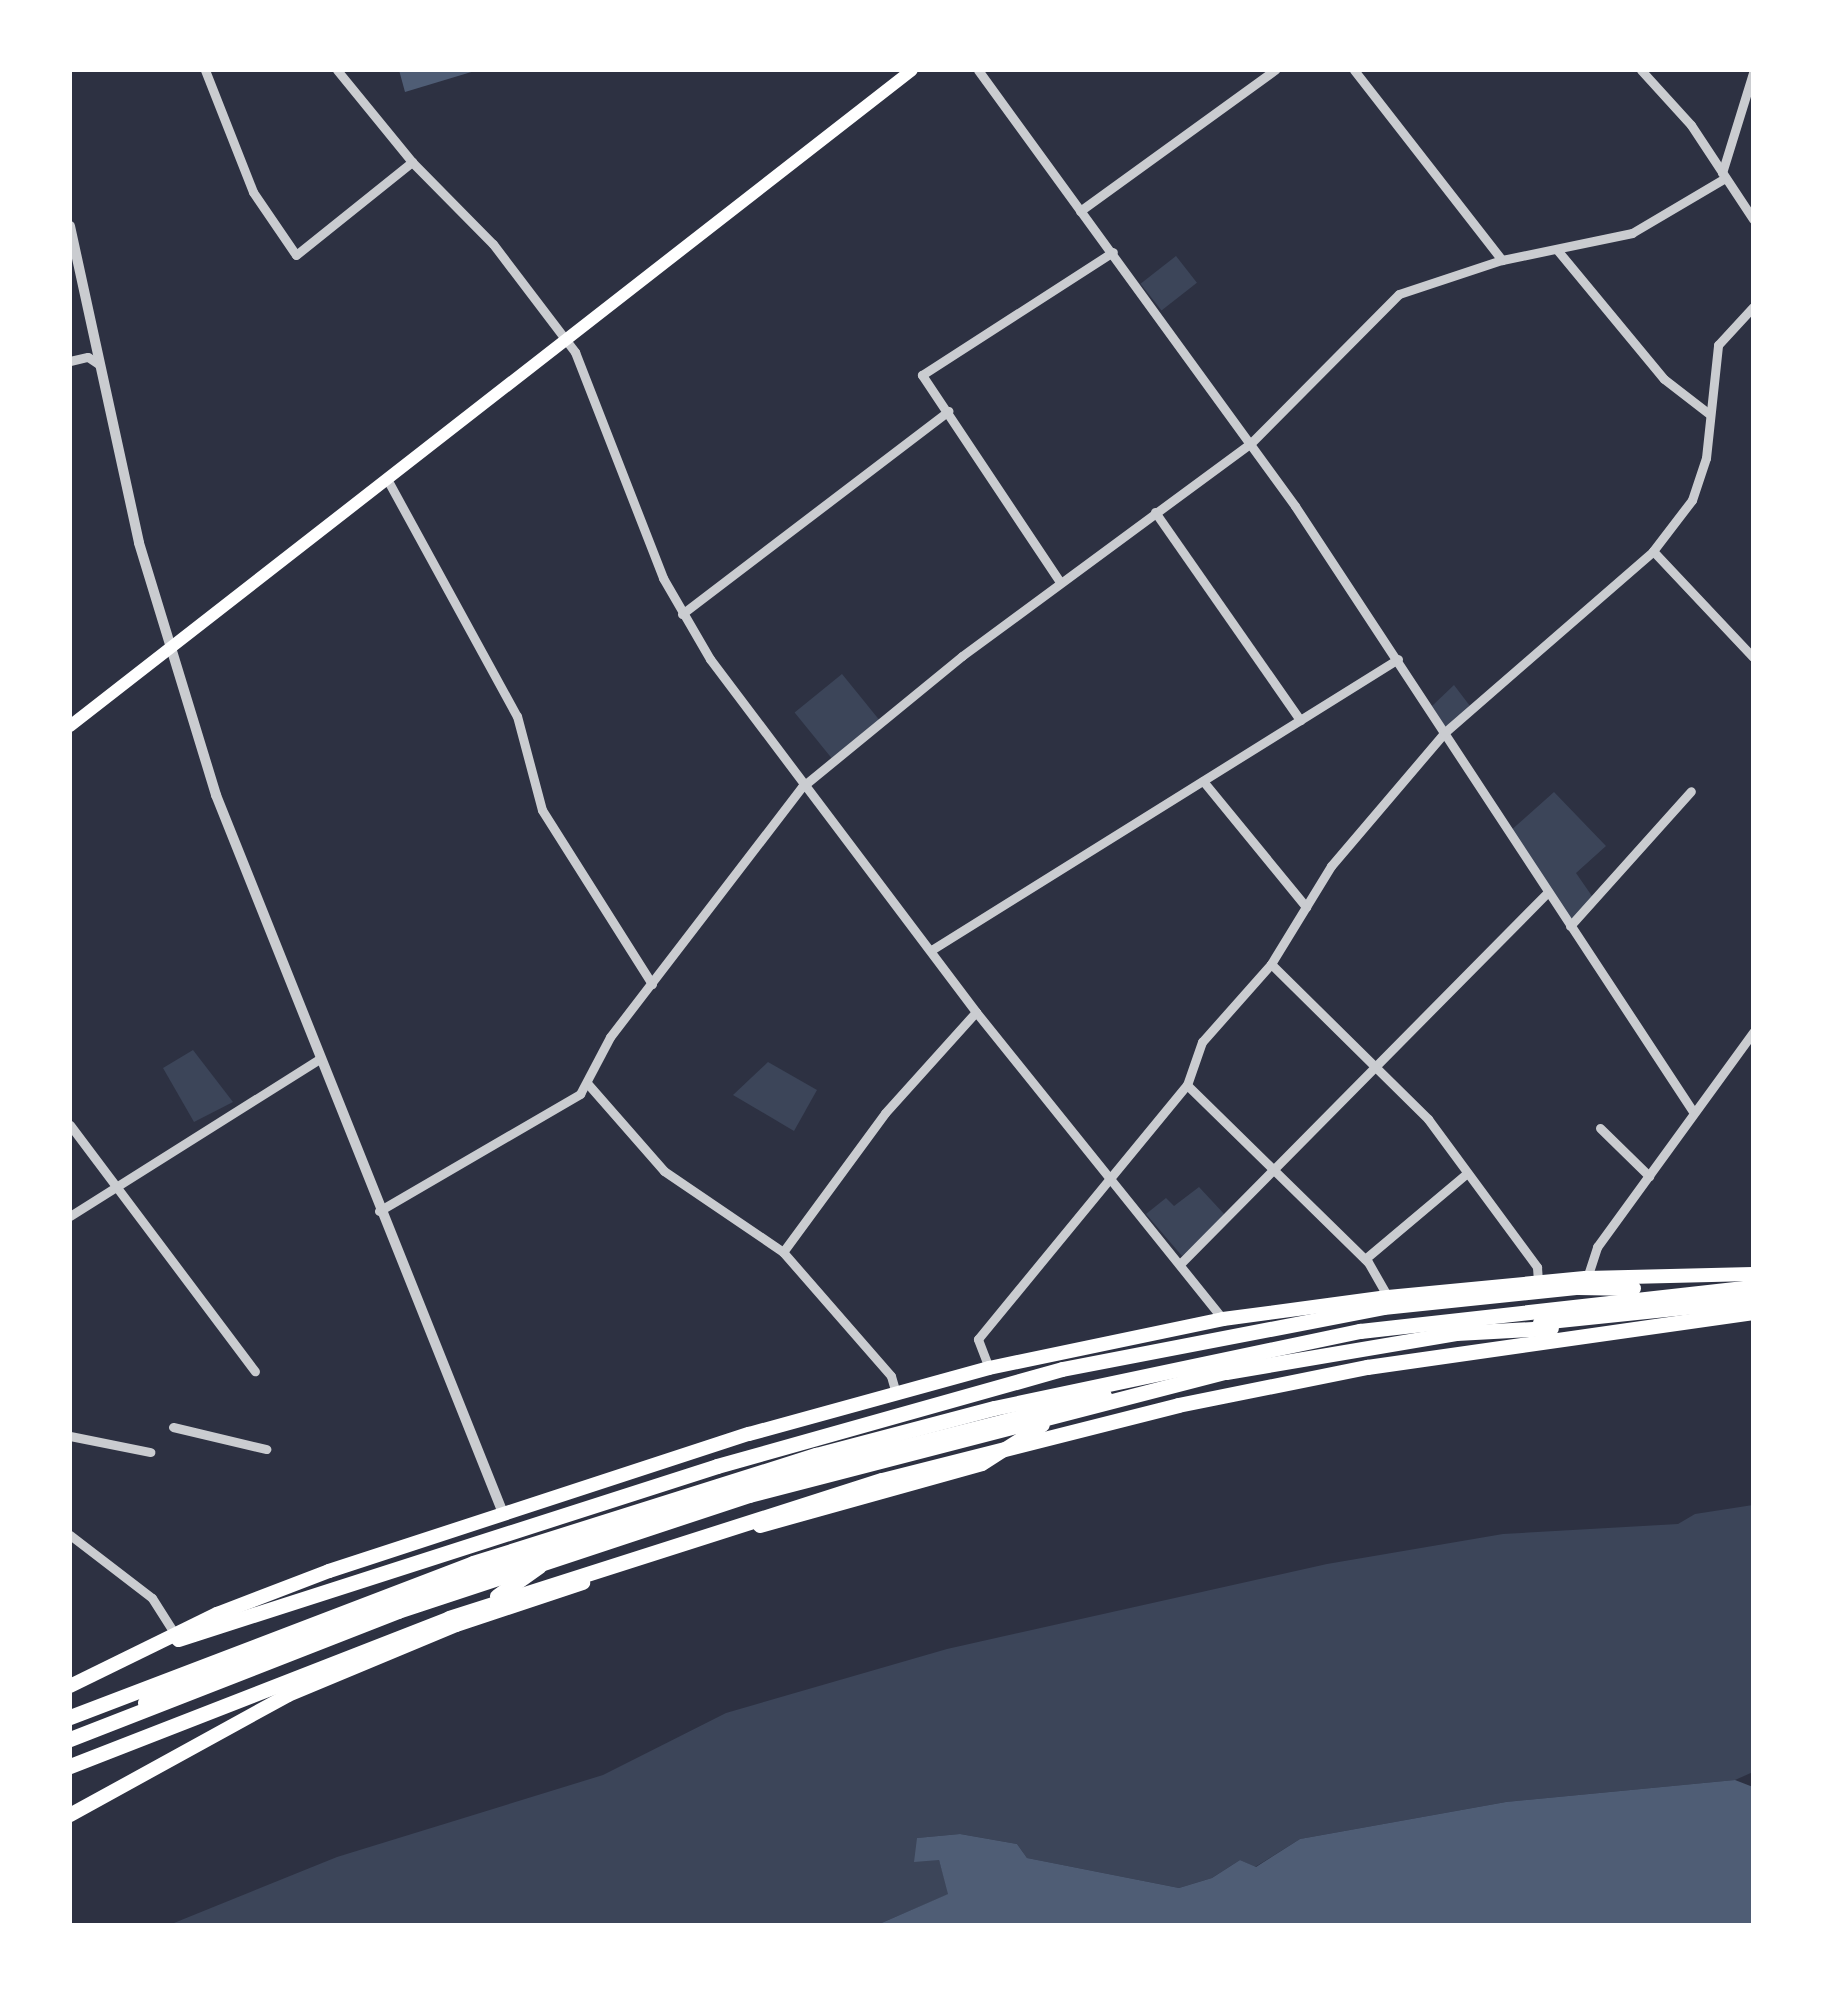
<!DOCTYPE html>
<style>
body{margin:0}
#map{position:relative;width:1823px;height:1995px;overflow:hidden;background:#2d3142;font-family:"Playfair Display",serif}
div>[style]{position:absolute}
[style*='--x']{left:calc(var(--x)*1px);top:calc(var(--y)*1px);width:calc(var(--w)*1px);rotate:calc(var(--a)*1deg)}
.green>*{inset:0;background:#3c4559;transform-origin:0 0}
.water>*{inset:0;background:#4f5d75}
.minor>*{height:9px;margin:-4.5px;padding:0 4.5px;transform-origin:4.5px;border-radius:4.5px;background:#caccd0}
.tertiary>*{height:10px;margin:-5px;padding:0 5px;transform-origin:5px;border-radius:5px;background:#caccd0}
.secondary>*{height:12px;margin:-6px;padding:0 6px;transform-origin:6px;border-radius:6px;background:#fff}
.primary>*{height:14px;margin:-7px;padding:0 7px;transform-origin:7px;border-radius:7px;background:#fff}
.motorway>*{height:15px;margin:-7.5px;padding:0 7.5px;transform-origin:7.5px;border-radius:7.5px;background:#fff}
span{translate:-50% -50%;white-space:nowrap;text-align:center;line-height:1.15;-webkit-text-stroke:10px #fff;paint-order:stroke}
.frame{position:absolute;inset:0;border:72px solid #fff;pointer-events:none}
</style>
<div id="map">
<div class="green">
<i style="left:1176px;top:256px;width:34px;height:45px;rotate:52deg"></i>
<i style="left:842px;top:674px;width:59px;height:61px;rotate:51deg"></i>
<i style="clip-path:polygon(1454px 685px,1470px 706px,1445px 728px,1432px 706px)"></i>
<i style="clip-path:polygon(1554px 792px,1606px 846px,1576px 873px,1594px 899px,1571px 924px,1509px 832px)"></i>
<i style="clip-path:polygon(193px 1050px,233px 1102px,194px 1122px,163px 1068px)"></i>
<i style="clip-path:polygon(768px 1062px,817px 1090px,794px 1131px,733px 1095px)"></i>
<i style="clip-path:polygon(1199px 1187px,1226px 1216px,1182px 1256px,1146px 1214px,1166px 1198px,1174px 1206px)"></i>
<i style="clip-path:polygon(1753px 1505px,1753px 1772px,1735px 1780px,1506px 1802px,1300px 1839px,1255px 1867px,1240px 1860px,1212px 1878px,1179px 1888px,1027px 1858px,1017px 1844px,960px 1834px,917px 1838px,939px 1860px,949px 1894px,877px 1925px,169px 1925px,337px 1857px,603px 1775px,726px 1713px,947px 1649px,1327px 1564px,1503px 1534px,1678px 1524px,1695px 1514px)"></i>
</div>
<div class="water">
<i style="clip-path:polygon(399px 70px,478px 70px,405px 92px)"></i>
<i style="clip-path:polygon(1735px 1780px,1753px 1787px,1753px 1925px,877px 1925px,948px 1894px,939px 1860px,914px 1862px,917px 1838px,960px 1834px,1017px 1844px,1027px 1858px,1179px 1888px,1212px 1878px,1240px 1860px,1256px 1867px,1300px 1839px,1506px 1802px)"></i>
</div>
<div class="minor">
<i style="--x:205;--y:70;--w:131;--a:68.5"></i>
<i style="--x:253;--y:192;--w:76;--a:55.7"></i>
<i style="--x:296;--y:255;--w:149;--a:-38.7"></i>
<i style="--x:337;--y:70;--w:119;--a:50.8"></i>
<i style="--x:412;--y:162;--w:115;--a:45.4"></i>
<i style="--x:493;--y:244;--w:136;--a:52.8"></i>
<i style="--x:575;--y:352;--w:243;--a:68.7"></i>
<i style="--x:663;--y:578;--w:94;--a:59.9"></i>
<i style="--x:710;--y:659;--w:442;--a:53"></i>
<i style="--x:976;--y:1012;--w:394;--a:51.2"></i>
<i style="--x:978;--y:70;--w:539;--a:53.98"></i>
<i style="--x:1295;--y:506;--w:726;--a:56.68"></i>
<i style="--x:1354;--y:70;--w:241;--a:52.1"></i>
<i style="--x:1641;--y:70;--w:74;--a:47.7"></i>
<i style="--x:1691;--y:125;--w:113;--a:56.6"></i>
<i style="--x:1722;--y:173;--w:105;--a:-72.8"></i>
<i style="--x:1080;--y:211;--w:241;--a:-35.9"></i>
<i style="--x:1558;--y:251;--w:166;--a:50.4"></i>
<i style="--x:1664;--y:379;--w:56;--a:37.7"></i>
<i style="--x:70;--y:361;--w:18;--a:-13"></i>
<i style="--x:88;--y:357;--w:14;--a:34"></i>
<i style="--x:387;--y:479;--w:270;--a:61.3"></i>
<i style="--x:517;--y:716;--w:97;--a:75.1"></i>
<i style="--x:542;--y:810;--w:206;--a:57.7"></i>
<i style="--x:1155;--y:512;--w:254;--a:55.1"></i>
<i style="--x:1653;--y:551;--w:146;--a:46.7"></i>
<i style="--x:1060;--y:582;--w:249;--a:-123.7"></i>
<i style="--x:922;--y:375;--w:227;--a:-32.8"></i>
<i style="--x:682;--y:614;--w:335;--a:-37.3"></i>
<i style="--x:1203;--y:781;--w:163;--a:50.7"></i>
<i style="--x:1570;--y:926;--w:181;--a:-48.1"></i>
<i style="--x:933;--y:949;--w:548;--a:-31.95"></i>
<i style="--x:1271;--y:964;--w:221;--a:44.6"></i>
<i style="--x:1428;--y:1119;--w:184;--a:53.6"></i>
<i style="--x:1537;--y:1267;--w:14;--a:86"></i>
<i style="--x:587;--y:1083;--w:117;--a:48.8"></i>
<i style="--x:664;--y:1171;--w:144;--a:34.2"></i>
<i style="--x:783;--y:1252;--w:164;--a:48.9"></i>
<i style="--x:891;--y:1376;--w:19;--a:74"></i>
<i style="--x:1187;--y:1085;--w:253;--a:44.4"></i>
<i style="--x:1368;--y:1262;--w:40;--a:60.3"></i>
<i style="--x:70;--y:1125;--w:308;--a:53.1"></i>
<i style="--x:1600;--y:1128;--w:69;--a:44.4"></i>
<i style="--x:379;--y:1211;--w:233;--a:-30.2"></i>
<i style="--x:580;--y:1094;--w:64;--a:-62.2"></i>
<i style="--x:610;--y:1037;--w:315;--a:-52.5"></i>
<i style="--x:802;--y:787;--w:207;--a:-39.3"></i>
<i style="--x:962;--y:656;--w:358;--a:-36.4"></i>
<i style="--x:1250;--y:444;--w:211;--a:-45.2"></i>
<i style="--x:1399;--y:294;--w:108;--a:-18.3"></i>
<i style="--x:1502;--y:260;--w:133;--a:-11.7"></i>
<i style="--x:1632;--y:233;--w:108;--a:-30.6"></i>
<i style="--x:70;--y:1216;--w:294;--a:-32.2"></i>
<i style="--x:783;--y:1252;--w:172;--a:-53.7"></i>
<i style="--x:885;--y:1113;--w:136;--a:-48"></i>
<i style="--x:1365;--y:1259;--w:133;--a:-40.1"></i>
<i style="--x:1181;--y:1263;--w:522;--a:-45.31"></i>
<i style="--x:1587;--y:1278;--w:33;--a:-72"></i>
<i style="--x:1597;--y:1247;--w:266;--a:-54"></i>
<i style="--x:989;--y:1368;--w:31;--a:-111"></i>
<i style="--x:978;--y:1339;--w:329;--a:-50.6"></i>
<i style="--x:1187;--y:1085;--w:46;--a:-70.8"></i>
<i style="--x:1202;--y:1042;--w:104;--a:-48.5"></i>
<i style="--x:1271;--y:964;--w:115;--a:-58.5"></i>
<i style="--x:1331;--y:866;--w:175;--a:-49.6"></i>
<i style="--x:1444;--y:733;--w:277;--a:-41"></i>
<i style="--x:1653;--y:551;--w:64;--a:-52.6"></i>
<i style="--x:1692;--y:500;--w:44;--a:-71.6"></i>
<i style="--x:1706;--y:458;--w:114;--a:-83.9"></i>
<i style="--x:1718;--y:345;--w:52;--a:-47.4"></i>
<i style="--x:173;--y:1427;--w:96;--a:13.3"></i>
<i style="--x:70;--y:1436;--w:82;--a:11.3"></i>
<i style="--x:70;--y:1535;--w:103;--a:37.5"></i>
<i style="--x:152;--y:1598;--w:49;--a:57.6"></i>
</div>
<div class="tertiary">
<i style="--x:70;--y:226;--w:324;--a:77.7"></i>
<i style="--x:139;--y:543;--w:264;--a:73"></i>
<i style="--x:216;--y:795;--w:773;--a:68.21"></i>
</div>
<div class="secondary">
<i style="--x:70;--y:726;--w:1067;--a:-37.92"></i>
</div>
<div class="primary">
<i style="--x:1540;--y:1323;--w:214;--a:-5.9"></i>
<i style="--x:760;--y:1526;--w:230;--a:-15.6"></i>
<i style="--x:982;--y:1464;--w:72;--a:-32.6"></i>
<i style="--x:70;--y:1686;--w:164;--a:-26.1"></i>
<i style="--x:217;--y:1614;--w:120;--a:-21"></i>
<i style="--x:329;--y:1571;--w:442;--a:-18.1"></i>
<i style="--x:749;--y:1434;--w:249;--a:-15.4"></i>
<i style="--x:989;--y:1368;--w:239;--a:-11.8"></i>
<i style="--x:1223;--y:1319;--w:166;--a:-7.6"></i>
<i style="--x:1388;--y:1297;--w:200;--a:-5.5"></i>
<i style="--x:1587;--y:1278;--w:166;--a:-1.4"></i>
<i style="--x:145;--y:1703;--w:273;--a:-22"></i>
<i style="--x:398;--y:1601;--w:377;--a:-18.1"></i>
<i style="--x:756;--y:1484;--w:360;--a:-14.2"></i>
<i style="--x:70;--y:1815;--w:249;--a:-28.8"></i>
<i style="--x:288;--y:1695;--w:182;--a:-22.6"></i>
<i style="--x:456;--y:1625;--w:134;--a:-18.3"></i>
</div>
<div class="motorway">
<i style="--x:497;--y:1596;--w:52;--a:-35.5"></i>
<i style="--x:178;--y:1639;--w:566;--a:-17.79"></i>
<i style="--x:717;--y:1466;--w:358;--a:-15.7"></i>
<i style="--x:1062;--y:1369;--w:327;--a:-10.9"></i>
<i style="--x:1383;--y:1307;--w:196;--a:-5.9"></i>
<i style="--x:1578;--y:1287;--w:55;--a:1"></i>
<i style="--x:70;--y:1717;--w:431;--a:-20.9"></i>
<i style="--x:473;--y:1563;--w:360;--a:-17.5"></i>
<i style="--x:816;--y:1455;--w:184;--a:-14.8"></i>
<i style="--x:994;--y:1408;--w:374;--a:-11.9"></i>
<i style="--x:1360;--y:1331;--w:395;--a:-6.4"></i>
<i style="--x:70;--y:1739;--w:352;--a:-21.3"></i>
<i style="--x:398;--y:1611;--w:370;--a:-18.3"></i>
<i style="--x:749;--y:1495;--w:493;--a:-14.5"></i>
<i style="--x:1226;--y:1372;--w:233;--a:-9.6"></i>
<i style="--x:1456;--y:1333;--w:95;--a:-3"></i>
<i style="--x:70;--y:1766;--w:407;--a:-21.3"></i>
<i style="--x:449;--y:1618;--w:454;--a:-17.7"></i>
<i style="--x:882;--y:1480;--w:305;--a:-14.2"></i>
<i style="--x:1178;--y:1405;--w:193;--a:-11.4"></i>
<i style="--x:1367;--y:1367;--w:390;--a:-8.1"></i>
</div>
<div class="frame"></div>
</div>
